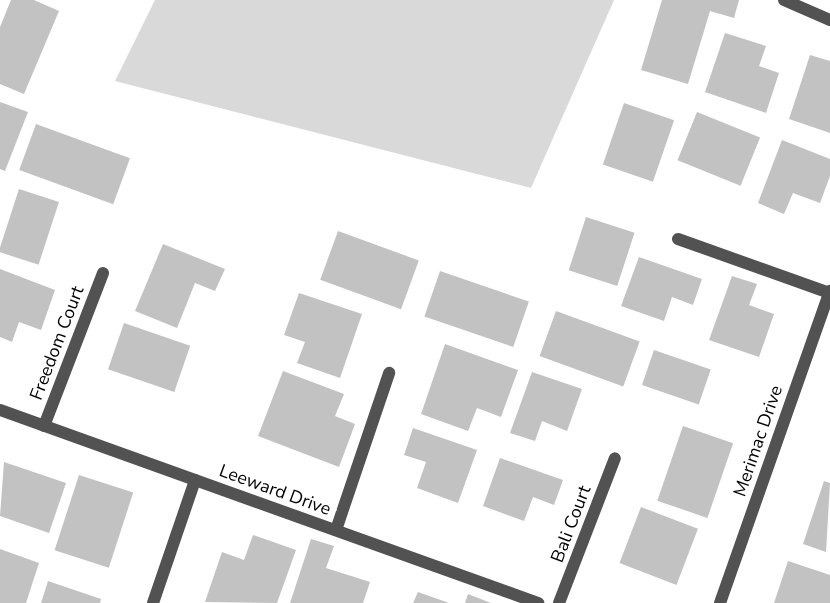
<!DOCTYPE html>
<style>
body{margin:0}
#map{position:relative;width:830px;height:603px;overflow:hidden;background:#fff;font-family:"Nunito Sans",sans-serif}
div>[style]{position:absolute}
[style*='--x']{left:calc(var(--x)*1px);top:calc(var(--y)*1px);width:calc(var(--w)*1px);rotate:calc(var(--a)*1deg)}
.green>*{inset:0;background:#d9d9d9}
.building>*{inset:0;background:#c2c2c2;transform-origin:0 0}
.street>*{height:12px;margin:-6px;padding:0 6px;transform-origin:6px;border-radius:6px;background:#525252}
span{translate:-50% -50%;white-space:nowrap;text-align:center;line-height:1.15;-webkit-text-stroke:6px #fff;paint-order:stroke}
.street-label{font-size:18px;color:#000}
</style>
<div id="map">
<div class="green">
<i style="clip-path:polygon(155px 0,614px 0,531px 188px,115px 81px)"></i>
</div>
<div class="building">
<i style="clip-path:polygon(11px 0,34px 0,59px 11px,24px 94px,0 84px,0 27px)"></i>
<i style="clip-path:polygon(662px 0,739px 0,734px 18px,710px 11px,688px 84px,641px 70px)"></i>
<i style="clip-path:polygon(725px 33px,766px 46px,759px 66px,779px 73px,766px 113px,705px 92px)"></i>
<i style="clip-path:polygon(810px 55px,830px 61px,830px 133px,789px 119px)"></i>
<i style="clip-path:polygon(0 102px,28px 112px,5px 171px,0 169px)"></i>
<i style="left:624px;top:103px;width:53px;height:65px;rotate:19deg"></i>
<i style="left:697px;top:112px;width:68px;height:52px;rotate:22deg"></i>
<i style="left:36px;top:124px;width:100px;height:49px;rotate:20deg"></i>
<i style="clip-path:polygon(782px 140px,830px 159px,830px 176px,820px 203px,793px 193px,784px 214px,758px 203px)"></i>
<i style="left:19px;top:189px;width:42px;height:66px;rotate:18deg"></i>
<i style="left:586px;top:217px;width:51px;height:56px;rotate:18deg"></i>
<i style="left:338px;top:231px;width:86px;height:52px;rotate:20deg"></i>
<i style="clip-path:polygon(163px 244px,225px 269px,215px 291px,195px 283px,177px 328px,135px 311px)"></i>
<i style="clip-path:polygon(639px 257px,702px 279px,693px 305px,672px 297px,664px 321px,621px 306px)"></i>
<i style="clip-path:polygon(0 269px,55px 290px,41px 330px,19px 322px,12px 342px,0 337px)"></i>
<i style="left:440px;top:271px;width:94px;height:48px;rotate:19deg"></i>
<i style="clip-path:polygon(732px 276px,757px 284px,749px 305px,774px 314px,759px 357px,709px 340px)"></i>
<i style="clip-path:polygon(299px 293px,362px 314px,340px 378px,297px 363px,305px 342px,284px 335px)"></i>
<i style="left:556px;top:311px;width:89px;height:48px;rotate:20deg"></i>
<i style="left:124px;top:323px;width:70px;height:49px;rotate:19deg"></i>
<i style="clip-path:polygon(445px 344px,518px 370px,501px 417px,477px 408px,468px 431px,421px 414px)"></i>
<i style="left:654px;top:350px;width:60px;height:37px;rotate:19deg"></i>
<i style="clip-path:polygon(283px 371px,344px 394px,335px 416px,355px 424px,339px 467px,258px 436px)"></i>
<i style="clip-path:polygon(532px 372px,582px 389px,567px 431px,542px 421px,535px 441px,510px 433px)"></i>
<i style="left:683px;top:426px;width:53px;height:79px;rotate:19deg"></i>
<i style="clip-path:polygon(413px 428px,477px 450px,458px 503px,417px 488px,426px 462px,404px 455px)"></i>
<i style="clip-path:polygon(500px 458px,563px 480px,554px 505px,533px 497px,524px 521px,483px 506px)"></i>
<i style="clip-path:polygon(4px 462px,66px 483px,49px 533px,0 516px)"></i>
<i style="left:79px;top:475px;width:57px;height:79px;rotate:18deg"></i>
<i style="clip-path:polygon(824px 481px,830px 483px,826px 552px,803px 544px)"></i>
<i style="left:641px;top:507px;width:61px;height:60px;rotate:21deg"></i>
<i style="clip-path:polygon(253px 535px,296px 550px,277px 603px,205px 602px,222px 552px,244px 560px)"></i>
<i style="clip-path:polygon(311px 539px,334px 546px,326px 568px,370px 582px,363px 603px,290px 603px)"></i>
<i style="clip-path:polygon(0 549px,39px 563px,26px 603px,0 603px)"></i>
<i style="clip-path:polygon(788px 561px,830px 575px,830px 603px,774px 603px)"></i>
<i style="clip-path:polygon(48px 581px,101px 599px,100px 603px,41px 603px)"></i>
<i style="clip-path:polygon(418px 592px,449px 603px,413px 603px)"></i>
<i style="clip-path:polygon(468px 594px,491px 603px,465px 603px)"></i>
</div>
<div class="street">
<i style="--x:784;--y:0;--w:50;--a:23.5"></i>
<i style="--x:678;--y:239;--w:161;--a:19.6"></i>
<i style="--x:0;--y:410;--w:572;--a:19.73"></i>
<i style="--x:44;--y:426;--w:164;--a:-68.9"></i>
<i style="--x:336;--y:530;--w:166;--a:-71.3"></i>
<i style="--x:153;--y:603;--w:130;--a:-71.1"></i>
<i style="--x:559;--y:603;--w:155;--a:-68.9"></i>
<i style="--x:720;--y:603;--w:331;--a:-70.6"></i>
</div>
<div class="street-label">
<span style="left:57px;top:343px;rotate:-69deg">Freedom Court</span>
<span style="left:758px;top:441px;rotate:-71deg">Merimac Drive</span>
<span style="left:275px;top:490px;rotate:20deg">Leeward Drive</span>
<span style="left:571px;top:524px;rotate:-69deg">Bali Court</span>
</div>
</div>
